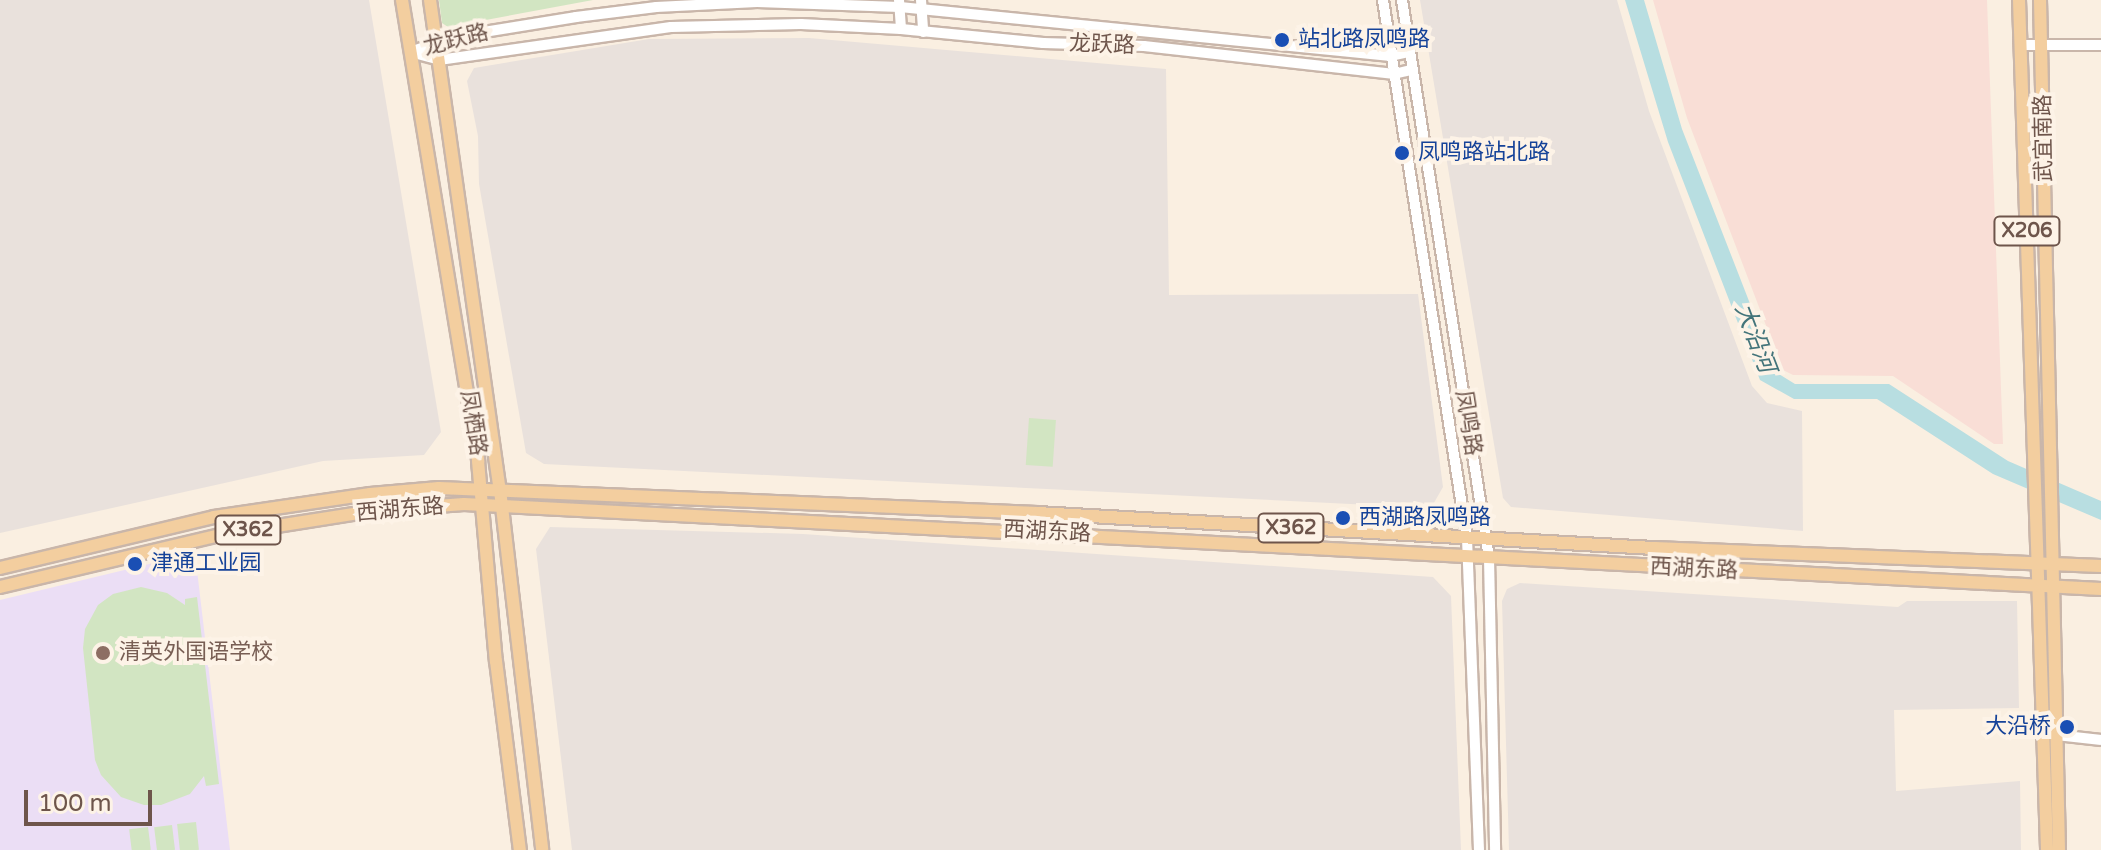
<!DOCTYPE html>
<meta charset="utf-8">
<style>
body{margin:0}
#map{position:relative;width:2101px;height:850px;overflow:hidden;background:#faefe1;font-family:"Varela Round","Noto Sans SC",sans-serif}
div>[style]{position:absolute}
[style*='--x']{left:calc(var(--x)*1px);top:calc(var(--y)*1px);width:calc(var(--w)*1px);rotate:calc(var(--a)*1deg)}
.commercial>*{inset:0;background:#f9ded6}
.industrial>*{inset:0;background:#e9e1dc}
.education>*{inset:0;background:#ebdef5}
.green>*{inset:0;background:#d2e5c2;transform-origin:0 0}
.water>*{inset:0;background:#b8dee1}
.roads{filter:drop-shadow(2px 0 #c9b6aa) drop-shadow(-2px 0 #c9b6aa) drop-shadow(0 2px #c9b6aa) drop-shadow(0 -2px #c9b6aa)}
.minor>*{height:10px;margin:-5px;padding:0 5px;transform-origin:5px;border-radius:5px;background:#fff}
.major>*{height:12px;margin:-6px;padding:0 6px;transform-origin:6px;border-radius:6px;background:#f3ce9f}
.dots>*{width:22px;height:22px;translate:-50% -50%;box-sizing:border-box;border:4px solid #fdf3e7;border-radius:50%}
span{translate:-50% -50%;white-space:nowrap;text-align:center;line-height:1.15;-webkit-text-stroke:8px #fdf3e7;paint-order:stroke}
.shield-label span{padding:2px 6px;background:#fdf3e7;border:2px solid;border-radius:6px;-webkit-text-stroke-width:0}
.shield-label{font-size:20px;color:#6e554b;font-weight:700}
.street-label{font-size:22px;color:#6e554b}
.transit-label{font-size:22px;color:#164399}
.left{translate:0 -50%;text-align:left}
.right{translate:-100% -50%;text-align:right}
.education-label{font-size:22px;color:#785e54}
.water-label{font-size:24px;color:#43747a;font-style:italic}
.scale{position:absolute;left:24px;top:790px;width:128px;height:36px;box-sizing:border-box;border:4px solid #6e554b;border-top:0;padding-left:10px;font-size:24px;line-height:28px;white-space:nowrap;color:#6e554b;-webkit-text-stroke:6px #fdf3e7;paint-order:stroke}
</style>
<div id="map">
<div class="commercial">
<i style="clip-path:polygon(1653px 0,1987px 0,2003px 444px,1994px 444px,1893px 376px,1793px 375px,1783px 370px,1687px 118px)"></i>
</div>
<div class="industrial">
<i style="clip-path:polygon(0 0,369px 0,441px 432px,424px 455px,323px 461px,0 533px)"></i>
<i style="clip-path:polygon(1420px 0,1617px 0,1649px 111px,1752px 386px,1767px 403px,1802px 411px,1803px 531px,1511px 507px,1503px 498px)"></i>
<i style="clip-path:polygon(809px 38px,1166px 69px,1169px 295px,1418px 294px,1443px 487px,1431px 508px,544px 464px,526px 453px,479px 184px,478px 136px,467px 81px,474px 68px,649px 39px)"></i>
<i style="clip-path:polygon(550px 527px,803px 534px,1433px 577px,1451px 596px,1461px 850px,572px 850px,536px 549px)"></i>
<i style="clip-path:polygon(1520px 583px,1898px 607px,1907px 601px,2017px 601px,2019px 708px,1894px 710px,1896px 791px,2020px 781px,2021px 850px,1509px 850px,1502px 601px,1507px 589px)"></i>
</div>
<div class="education">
<i style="clip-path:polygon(195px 553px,230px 850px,0 850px,0 600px)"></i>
</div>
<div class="green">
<i style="clip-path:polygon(439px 0,593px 0,448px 27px,442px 23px)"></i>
<i style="left:1029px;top:418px;width:27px;height:47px;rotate:4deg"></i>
<i style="clip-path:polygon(141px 587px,167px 593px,185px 605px,185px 599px,197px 597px,219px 784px,206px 786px,204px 776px,190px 794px,161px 805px,144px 805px,121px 797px,101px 775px,95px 760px,83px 648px,85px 629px,98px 605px,113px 594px)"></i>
<i style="left:196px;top:822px;width:28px;height:19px;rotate:84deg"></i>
<i style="left:172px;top:825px;width:25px;height:18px;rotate:83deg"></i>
<i style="left:148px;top:827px;width:23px;height:19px;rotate:83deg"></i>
</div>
<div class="water">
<i style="clip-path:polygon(1625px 0,1644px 0,1682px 129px,1777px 373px,1795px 384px,1889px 384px,2008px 461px,2101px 501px,2101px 520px,1993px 474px,1877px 399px,1794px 399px,1760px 380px,1668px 142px)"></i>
</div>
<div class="roads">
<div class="minor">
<i style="--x:899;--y:0;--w:29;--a:86"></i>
<i style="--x:921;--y:0;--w:32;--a:86"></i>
<i style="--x:1383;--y:0;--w:545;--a:81.13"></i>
<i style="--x:1467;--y:538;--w:312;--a:87.8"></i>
<i style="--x:1402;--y:0;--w:565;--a:81.14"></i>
<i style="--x:1489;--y:558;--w:292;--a:88.8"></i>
<i style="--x:2021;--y:45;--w:80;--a:0"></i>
<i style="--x:410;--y:52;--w:30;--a:15"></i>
<i style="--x:439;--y:60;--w:234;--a:-8.1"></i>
<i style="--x:671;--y:27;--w:130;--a:-1.3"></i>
<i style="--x:801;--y:24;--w:100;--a:2.9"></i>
<i style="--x:901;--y:29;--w:143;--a:5.6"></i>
<i style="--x:1043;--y:43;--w:101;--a:1.7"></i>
<i style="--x:1144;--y:46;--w:252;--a:6.4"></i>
<i style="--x:1394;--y:74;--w:17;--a:-13"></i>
<i style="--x:410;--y:52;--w:46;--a:-19.2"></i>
<i style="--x:453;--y:37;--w:125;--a:-9.2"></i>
<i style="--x:576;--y:17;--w:81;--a:-7.1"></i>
<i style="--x:656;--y:7;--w:101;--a:-2.8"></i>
<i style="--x:757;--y:2;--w:143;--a:2"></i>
<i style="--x:900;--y:7;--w:493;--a:5.7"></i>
<i style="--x:1391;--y:56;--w:18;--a:-13"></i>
<i style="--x:2057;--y:735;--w:44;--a:6.5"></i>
</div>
<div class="major">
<i style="--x:402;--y:0;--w:467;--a:80.6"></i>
<i style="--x:478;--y:461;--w:201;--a:84.9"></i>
<i style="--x:496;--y:661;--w:191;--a:82.8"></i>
<i style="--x:430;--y:0;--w:495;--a:81.9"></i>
<i style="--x:500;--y:490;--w:362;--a:83.3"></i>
<i style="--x:2019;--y:0;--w:850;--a:88.11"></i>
<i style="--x:2040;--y:0;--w:850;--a:88.72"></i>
<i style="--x:0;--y:568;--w:220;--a:-13.4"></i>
<i style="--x:214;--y:517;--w:158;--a:-8.4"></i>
<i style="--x:370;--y:494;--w:69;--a:-5"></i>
<i style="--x:439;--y:488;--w:599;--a:2.39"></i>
<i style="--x:1037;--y:513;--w:618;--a:3.25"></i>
<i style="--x:1654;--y:548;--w:447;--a:2.3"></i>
<i style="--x:0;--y:587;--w:226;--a:-13.3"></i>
<i style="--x:220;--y:535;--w:153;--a:-9"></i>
<i style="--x:371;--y:511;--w:93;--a:-4.3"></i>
<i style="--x:464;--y:504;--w:1639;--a:2.97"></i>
</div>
</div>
<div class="dots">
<i style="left:1282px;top:40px;background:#1a4fb4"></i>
<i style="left:1402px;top:153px;background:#1a4fb4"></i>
<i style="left:1343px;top:518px;background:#1a4fb4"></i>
<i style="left:135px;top:564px;background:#1a4fb4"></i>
<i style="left:103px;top:653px;background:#8d6e63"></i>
<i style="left:2067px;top:727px;background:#1a4fb4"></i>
</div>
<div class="shield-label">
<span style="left:2027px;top:231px">X206</span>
<span style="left:1291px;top:528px">X362</span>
<span style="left:248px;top:530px">X362</span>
</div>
<div class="street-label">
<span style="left:456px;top:40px;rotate:-14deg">龙跃路</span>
<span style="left:1102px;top:45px;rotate:2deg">龙跃路</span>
<span style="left:2044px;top:138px;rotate:-91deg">武宜南路</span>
<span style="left:473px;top:423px;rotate:81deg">凤栖路</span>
<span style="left:1468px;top:423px;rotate:81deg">凤鸣路</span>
<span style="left:400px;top:510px;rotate:-5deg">西湖东路</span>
<span style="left:1047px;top:532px;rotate:3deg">西湖东路</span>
<span style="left:1694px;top:569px;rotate:3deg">西湖东路</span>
</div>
<div class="transit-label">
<span class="left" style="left:1298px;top:40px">站北路凤鸣路</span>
<span class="left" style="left:1418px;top:153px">凤鸣路站北路</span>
<span class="left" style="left:1359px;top:518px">西湖路凤鸣路</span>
<span class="left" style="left:151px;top:564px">津通工业园</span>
<span class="right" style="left:2051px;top:727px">大沿桥</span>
</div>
<div class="education-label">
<span class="left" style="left:119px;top:653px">清英外国语学校</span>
</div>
<div class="water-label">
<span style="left:1755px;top:338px;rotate:69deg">大沿河</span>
</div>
<div class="scale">100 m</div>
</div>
